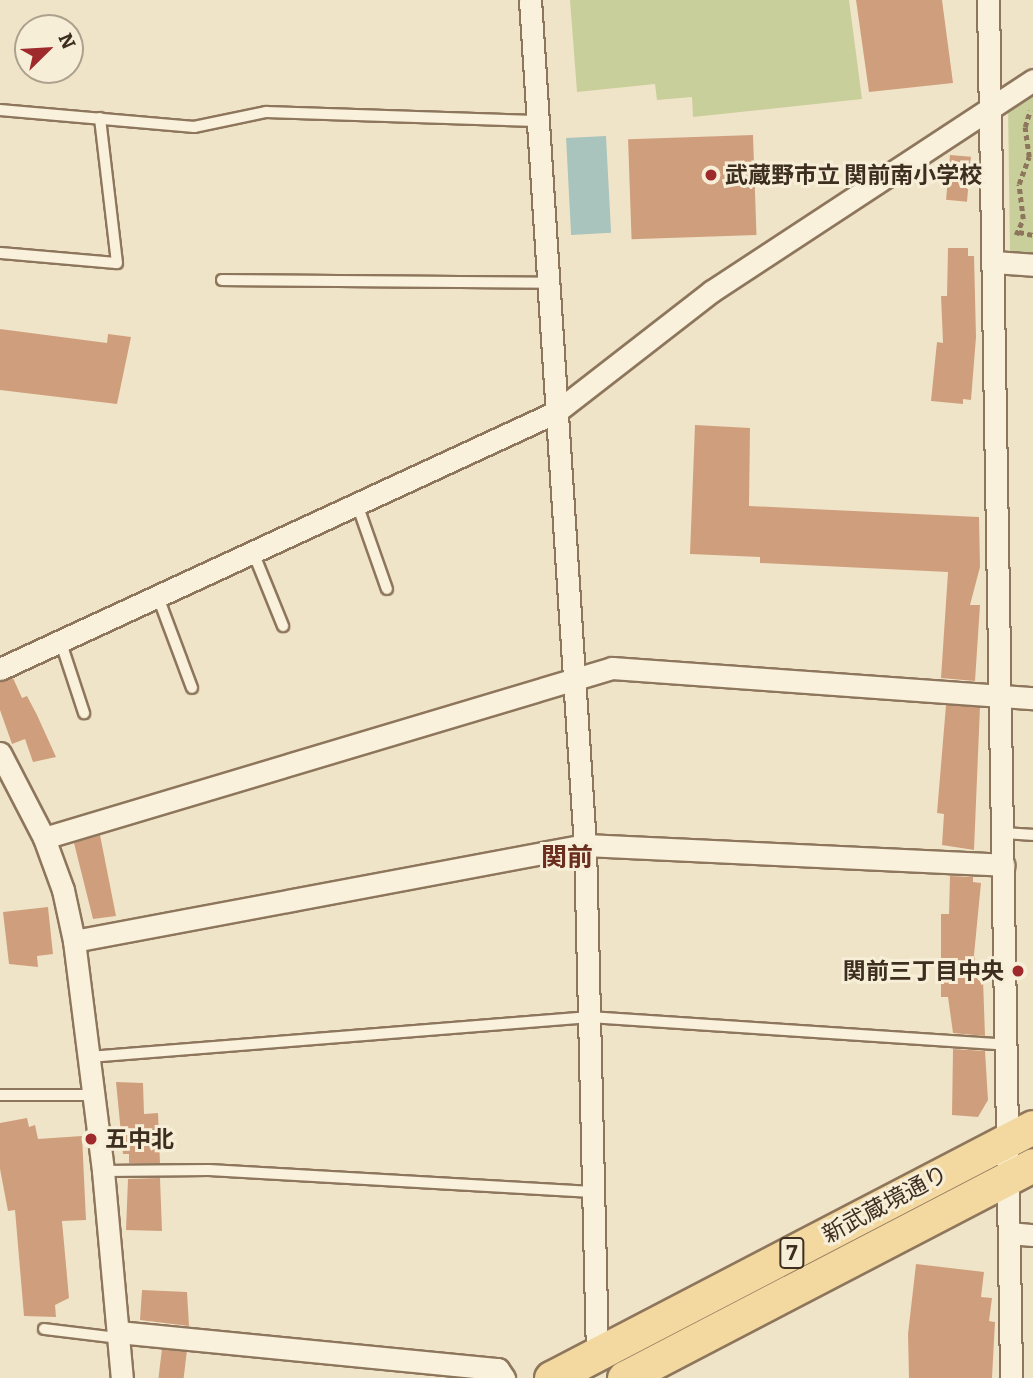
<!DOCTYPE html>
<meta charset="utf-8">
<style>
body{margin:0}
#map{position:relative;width:1033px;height:1378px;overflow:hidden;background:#f0e4c8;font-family:Bitter,"Noto Sans JP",serif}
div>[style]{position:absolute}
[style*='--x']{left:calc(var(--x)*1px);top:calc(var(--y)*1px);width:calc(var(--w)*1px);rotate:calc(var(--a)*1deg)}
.green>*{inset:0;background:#c9cf9b}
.water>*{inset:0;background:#a9c4bc;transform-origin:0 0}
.building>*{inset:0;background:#cf9f7d;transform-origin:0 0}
.path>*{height:4.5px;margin-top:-2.25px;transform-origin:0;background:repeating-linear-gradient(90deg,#8d765c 0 5px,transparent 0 8.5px)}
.roads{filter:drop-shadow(2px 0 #8d765c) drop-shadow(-2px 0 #8d765c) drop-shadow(0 2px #8d765c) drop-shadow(0 -2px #8d765c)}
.service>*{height:10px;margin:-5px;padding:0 5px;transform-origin:5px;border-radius:5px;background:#faf1dc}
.minor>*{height:21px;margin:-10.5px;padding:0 10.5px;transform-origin:10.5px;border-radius:10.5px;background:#faf1dc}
.primary>*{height:33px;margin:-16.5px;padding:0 16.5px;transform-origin:16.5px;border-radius:16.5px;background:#f3d9a0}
.dots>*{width:19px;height:19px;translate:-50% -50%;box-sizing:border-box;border:4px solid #f7eed8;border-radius:50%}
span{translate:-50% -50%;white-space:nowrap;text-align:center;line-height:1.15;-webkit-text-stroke:6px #f7eed8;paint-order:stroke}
.shield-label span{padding:2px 5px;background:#f7eed8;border:2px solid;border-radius:5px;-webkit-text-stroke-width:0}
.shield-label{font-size:21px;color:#3d2e20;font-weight:700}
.poi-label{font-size:23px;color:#3d2e20;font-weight:700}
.left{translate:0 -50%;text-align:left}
.right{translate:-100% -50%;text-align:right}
.street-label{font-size:23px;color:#3d2e20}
.quarter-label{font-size:26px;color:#6b2e1e;font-weight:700}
.north{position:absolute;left:14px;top:14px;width:70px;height:70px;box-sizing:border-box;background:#f7eed8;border:2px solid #ada18e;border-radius:50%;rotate:66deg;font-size:19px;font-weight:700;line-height:28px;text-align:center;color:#3d2e20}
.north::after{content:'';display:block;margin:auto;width:24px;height:32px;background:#9e2a2b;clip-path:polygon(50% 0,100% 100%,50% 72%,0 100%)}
</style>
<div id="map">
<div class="green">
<i style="clip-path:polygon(570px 0,849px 0,862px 99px,693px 117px,692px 97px,657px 100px,655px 84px,577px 92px)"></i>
<i style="clip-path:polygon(1033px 90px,1033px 254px,1010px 252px,1008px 106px)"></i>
</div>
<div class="water">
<i style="left:606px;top:136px;width:97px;height:40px;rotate:87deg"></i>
</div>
<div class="building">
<i style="clip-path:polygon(856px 0,942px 0,953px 83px,869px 92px)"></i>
<i style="left:753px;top:135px;width:100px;height:125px;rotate:88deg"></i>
<i style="left:950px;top:155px;width:21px;height:45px;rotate:5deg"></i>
<i style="clip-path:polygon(948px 248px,968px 248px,968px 256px,974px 256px,976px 337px,971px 400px,963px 399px,963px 404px,931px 401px,937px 342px,943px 343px,941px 296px,947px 296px)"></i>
<i style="clip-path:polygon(0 329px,107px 343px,108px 334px,131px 337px,117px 404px,0 390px)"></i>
<i style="clip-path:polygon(695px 425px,750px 428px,749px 506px,979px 517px,980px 567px,970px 605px,980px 605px,975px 681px,941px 678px,948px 572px,760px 563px,760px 557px,690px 554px)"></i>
<i style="clip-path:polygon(13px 678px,22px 698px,27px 696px,37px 715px,56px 757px,33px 762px,25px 739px,12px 744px,0 710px,0 682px)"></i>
<i style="clip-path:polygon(946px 705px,980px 707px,974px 850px,942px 845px,944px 814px,937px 813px)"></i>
<i style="clip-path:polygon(100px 835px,116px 916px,93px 919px,74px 843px)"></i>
<i style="clip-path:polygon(950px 876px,973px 877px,973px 882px,981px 883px,974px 955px,978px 980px,983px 979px,985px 1036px,953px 1033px,948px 997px,941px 997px,941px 914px,949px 914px)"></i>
<i style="clip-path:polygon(48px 907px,53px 954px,37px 956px,38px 967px,9px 964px,3px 912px)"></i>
<i style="clip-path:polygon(953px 1049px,985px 1051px,988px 1100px,978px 1117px,952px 1115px)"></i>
<i style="clip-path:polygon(116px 1082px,143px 1083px,144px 1114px,158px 1113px,160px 1163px,129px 1163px,129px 1154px,123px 1154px)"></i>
<i style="clip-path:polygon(27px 1118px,29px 1127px,35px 1125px,38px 1139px,82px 1136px,86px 1220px,62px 1221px,69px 1298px,55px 1305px,56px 1317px,24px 1316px,15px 1210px,8px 1211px,0 1169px,0 1123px)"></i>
<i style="clip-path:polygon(160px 1178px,162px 1231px,126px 1230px,128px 1179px)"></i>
<i style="clip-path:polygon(916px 1264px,984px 1272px,981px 1297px,992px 1298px,989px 1321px,995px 1322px,992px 1378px,909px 1378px,908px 1334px)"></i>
<i style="clip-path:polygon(142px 1290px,187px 1292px,189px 1326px,140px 1320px)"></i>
<i style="left:162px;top:1349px;width:25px;height:29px;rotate:7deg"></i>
</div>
<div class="path">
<i style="--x:1019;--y:232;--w:14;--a:12"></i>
<i style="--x:1016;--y:235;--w:17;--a:-66"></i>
<i style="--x:1023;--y:219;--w:35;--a:-97"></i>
<i style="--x:1019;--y:184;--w:29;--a:-70"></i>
<i style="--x:1029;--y:157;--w:30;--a:-98"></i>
<i style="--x:1025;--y:127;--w:17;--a:-73"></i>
</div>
<div class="roads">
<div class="service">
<i style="--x:0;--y:110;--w:195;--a:5"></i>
<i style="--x:194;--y:127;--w:74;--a:-11.8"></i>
<i style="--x:266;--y:112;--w:270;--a:1.9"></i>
<i style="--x:0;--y:253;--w:117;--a:4.9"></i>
<i style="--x:117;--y:263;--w:146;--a:-96.7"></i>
<i style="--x:222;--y:280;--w:323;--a:0.5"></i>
<i style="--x:357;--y:504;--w:90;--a:70.6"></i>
<i style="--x:253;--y:552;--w:80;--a:67.9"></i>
<i style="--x:158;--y:597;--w:97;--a:69.5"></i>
<i style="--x:61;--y:643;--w:74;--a:71.8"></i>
<i style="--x:1005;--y:833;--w:28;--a:4"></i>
<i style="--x:89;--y:1057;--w:503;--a:-4.56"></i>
<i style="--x:590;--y:1017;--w:418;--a:3.8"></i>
<i style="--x:0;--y:1095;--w:94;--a:0"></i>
<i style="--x:103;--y:1171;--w:106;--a:-0.5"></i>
<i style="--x:209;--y:1170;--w:384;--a:3.3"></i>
<i style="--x:44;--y:1329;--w:75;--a:6.9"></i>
</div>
<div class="minor">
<i style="--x:530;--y:0;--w:847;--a:86.28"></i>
<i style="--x:585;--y:845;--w:509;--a:88.65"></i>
<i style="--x:988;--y:0;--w:1378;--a:89.04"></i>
<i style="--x:994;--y:262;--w:39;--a:4"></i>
<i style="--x:0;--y:669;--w:613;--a:-24.81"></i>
<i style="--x:556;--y:412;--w:197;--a:-37.8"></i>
<i style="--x:712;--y:291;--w:384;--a:-33.3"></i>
<i style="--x:0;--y:753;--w:96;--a:62.6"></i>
<i style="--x:44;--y:838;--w:55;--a:69.9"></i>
<i style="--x:63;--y:890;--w:52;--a:77.8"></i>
<i style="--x:74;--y:941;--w:232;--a:82.8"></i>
<i style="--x:103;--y:1171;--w:208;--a:84.8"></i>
<i style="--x:44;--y:838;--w:593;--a:-16.66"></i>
<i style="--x:612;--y:668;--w:422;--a:4.1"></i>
<i style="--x:74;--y:941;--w:520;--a:-10.64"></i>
<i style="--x:585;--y:845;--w:419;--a:2.7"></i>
<i style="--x:1009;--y:1233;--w:24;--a:5"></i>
<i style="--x:118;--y:1332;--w:382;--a:5.6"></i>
<i style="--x:498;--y:1369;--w:11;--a:56"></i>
</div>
<div class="primary">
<i style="--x:551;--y:1378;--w:543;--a:-27.51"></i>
<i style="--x:624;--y:1378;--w:461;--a:-27.5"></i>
</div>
</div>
<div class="dots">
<i style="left:711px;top:175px;background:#9e2a2b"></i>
<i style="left:1018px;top:971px;background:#9e2a2b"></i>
<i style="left:91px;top:1139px;background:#9e2a2b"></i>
</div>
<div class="shield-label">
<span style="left:792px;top:1253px">7</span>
</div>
<div class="poi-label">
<span class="left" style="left:725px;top:175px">武蔵野市立 関前南小学校</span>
<span class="right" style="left:1004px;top:971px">関前三丁目中央</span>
<span class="left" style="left:105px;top:1139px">五中北</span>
</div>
<div class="street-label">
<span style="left:885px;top:1204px;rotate:-28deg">新武蔵境通り</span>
</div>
<div class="quarter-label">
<span style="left:567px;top:858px">関前</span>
</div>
<div class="north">N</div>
</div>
